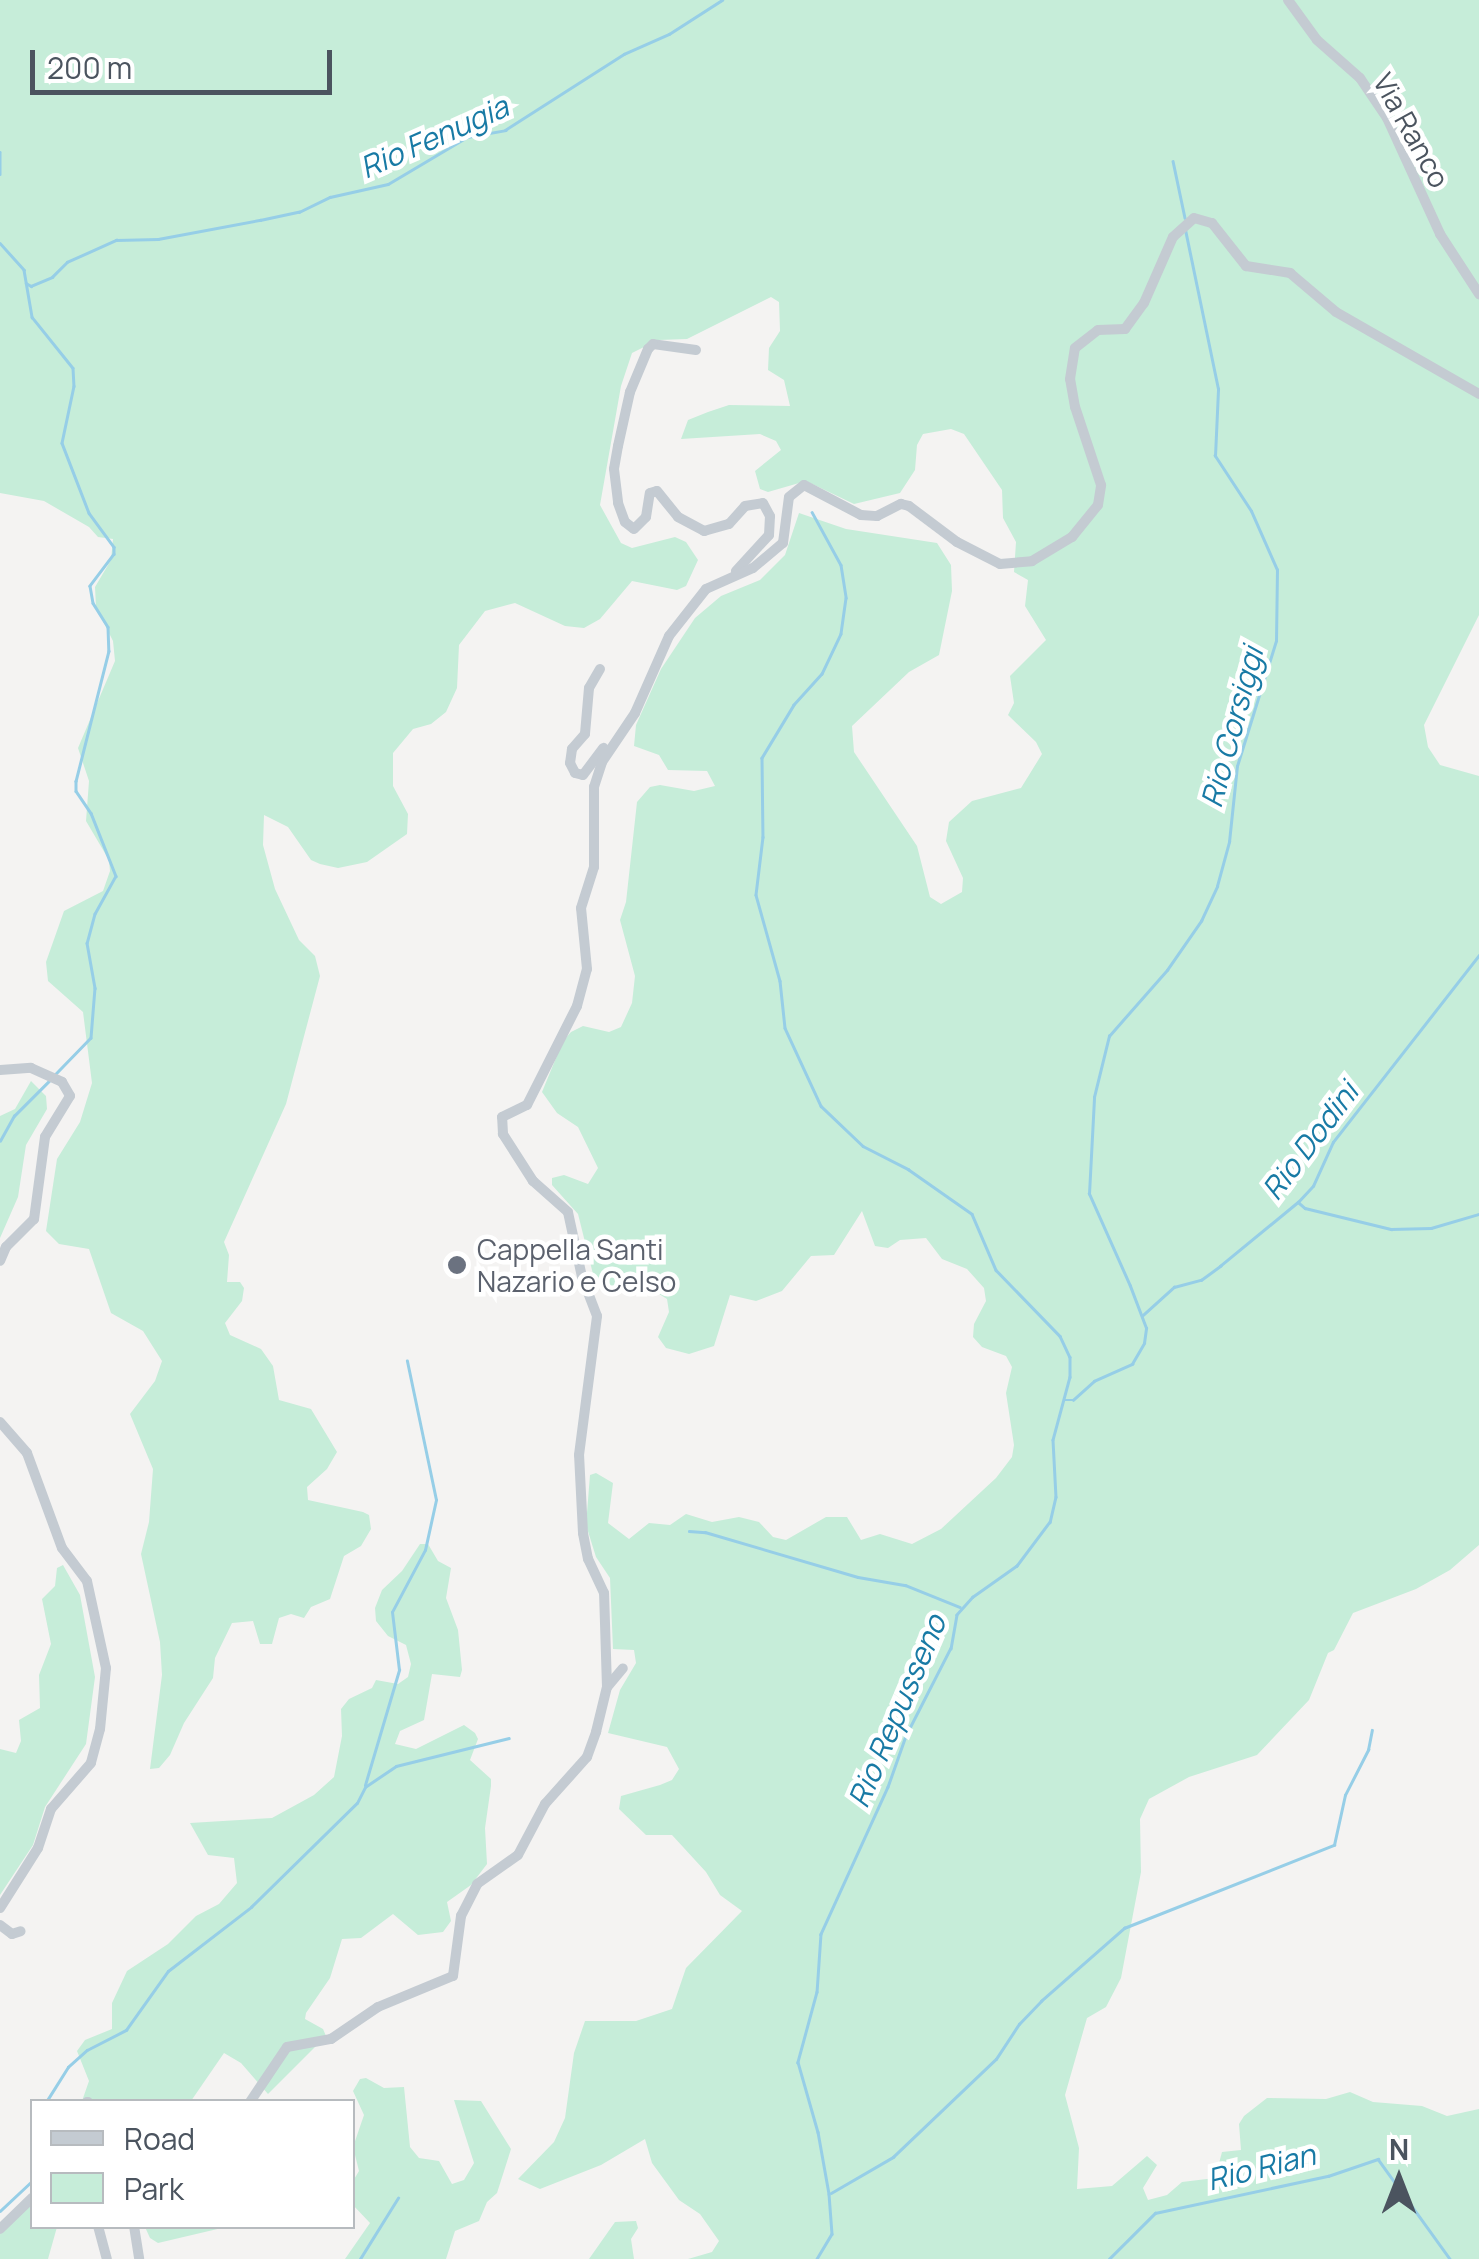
<!DOCTYPE html>
<style>
body{margin:0}
#map{position:relative;width:1479px;height:2259px;overflow:hidden;background:#f4f3f2;font-family:Manrope,sans-serif}
div>[style]{position:absolute}
[style*='--x']{left:calc(var(--x)*1px);top:calc(var(--y)*1px);width:calc(var(--w)*1px);rotate:calc(var(--a)*1deg)}
.green>*{inset:0;background:#c6edd9}
.stream>*{height:2.5px;margin:-1.25px;padding:0 1.25px;transform-origin:1.25px;border-radius:1.25px;background:#96cee7}
.street>*{height:10px;margin:-5px;padding:0 5px;transform-origin:5px;border-radius:5px;background:#c4cbd2}
.dots>*{width:28px;height:28px;translate:-50% -50%;box-sizing:border-box;border:5px solid #fff;border-radius:50%}
span{translate:-50% -50%;white-space:nowrap;text-align:center;line-height:1.15;-webkit-text-stroke:9px #fff;paint-order:stroke}
.street-label{font-size:28px;color:#4b545f}
.worship-label{font-size:28px;color:#5b616d}
.left{translate:0 -50%;text-align:left}
.water-label{font-size:30px;color:#187aa5;font-style:italic}
.legend{position:absolute;left:30px;top:2099px;width:325px;height:130px;box-sizing:border-box;background:#fff;border:2px solid #b7bbbf;margin:0;padding:12px 18px;list-style:none;font-size:30px;color:#4b545f}
.legend li{display:flex;align-items:center;gap:20px;height:50px}
.legend b{width:50px;border:2px solid #b7bbbf}
.north{position:absolute;left:1349px;top:2129px;width:100px;height:100px;-webkit-text-stroke:8px #fff;paint-order:stroke;rotate:0deg;font-size:28px;font-weight:700;line-height:40px;text-align:center;color:#4b545f}
.north::after{content:'';display:block;margin:auto;width:35px;height:45px;background:#4b545f;clip-path:polygon(50% 0,100% 100%,50% 72%,0 100%)}
.scale{position:absolute;left:30px;top:50px;width:302px;height:45px;box-sizing:border-box;border:5px solid #4b545f;border-top:0;padding-left:12px;font-size:30px;line-height:35px;white-space:nowrap;color:#4b545f;-webkit-text-stroke:8px #fff;paint-order:stroke}
</style>
<div id="map">
<div class="green">
<i style="clip-path:polygon(0 0,1479px 0,1479px 615px,1424px 725px,1428px 747px,1440px 765px,1479px 776px,1479px 1545px,1450px 1570px,1416px 1589px,1353px 1613px,1334px 1650px,1328px 1653px,1309px 1700px,1257px 1755px,1189px 1777px,1149px 1799px,1140px 1819px,1141px 1872px,1121px 1978px,1106px 2007px,1087px 2018px,1065px 2095px,1079px 2148px,1077px 2189px,1112px 2186px,1147px 2156px,1157px 2165px,1143px 2188px,1148px 2200px,1167px 2195px,1182px 2182px,1215px 2178px,1222px 2152px,1241px 2150px,1239px 2124px,1244px 2116px,1267px 2098px,1326px 2099px,1350px 2092px,1373px 2102px,1422px 2106px,1447px 2116px,1479px 2109px,1479px 2259px,688px 2259px,712px 2252px,719px 2241px,700px 2214px,679px 2200px,652px 2163px,645px 2139px,601px 2165px,540px 2189px,518px 2179px,554px 2142px,565px 2118px,574px 2053px,585px 2021px,636px 2021px,672px 2009px,686px 1968px,742px 1911px,720px 1895px,706px 1872px,672px 1835px,646px 1835px,619px 1809px,621px 1796px,660px 1785px,672px 1780px,679px 1769px,667px 1747px,608px 1733px,620px 1690px,636px 1663px,634px 1650px,613px 1649px,610px 1578px,596px 1557px,586px 1525px,590px 1475px,596px 1473px,613px 1483px,608px 1523px,629px 1539px,649px 1523px,670px 1525px,686px 1514px,712px 1522px,739px 1517px,759px 1522px,773px 1537px,786px 1540px,826px 1517px,847px 1517px,861px 1540px,880px 1534px,912px 1544px,941px 1529px,996px 1478px,1012px 1457px,1014px 1445px,1006px 1393px,1012px 1367px,1006px 1356px,982px 1347px,973px 1337px,974px 1324px,986px 1301px,984px 1288px,967px 1269px,942px 1259px,926px 1238px,900px 1240px,888px 1248px,875px 1246px,862px 1211px,834px 1255px,811px 1256px,782px 1291px,756px 1301px,730px 1295px,714px 1346px,689px 1354px,666px 1348px,658px 1337px,669px 1312px,667px 1299px,656px 1292px,631px 1294px,595px 1282px,578px 1214px,552px 1185px,552px 1178px,564px 1175px,588px 1184px,598px 1168px,578px 1127px,557px 1113px,542px 1092px,563px 1041px,571px 1032px,583px 1026px,609px 1032px,621px 1027px,632px 1003px,635px 976px,620px 920px,626px 902px,637px 802px,650px 787px,660px 785px,694px 791px,715px 786px,707px 771px,668px 770px,659px 755px,634px 746px,636px 725px,661px 669px,695px 618px,721px 596px,760px 580px,785px 555px,799px 513px,846px 529px,937px 543px,951px 565px,952px 591px,939px 655px,909px 672px,852px 726px,854px 752px,917px 846px,930px 897px,941px 904px,962px 892px,963px 878px,946px 841px,949px 822px,972px 801px,1021px 788px,1042px 754px,1036px 742px,1008px 715px,1014px 703px,1010px 676px,1046px 640px,1025px 606px,1028px 580px,1014px 572px,1016px 542px,1003px 518px,1002px 490px,964px 434px,951px 429px,923px 434px,917px 445px,915px 470px,900px 493px,854px 504px,806px 481px,768px 492px,760px 489px,755px 471px,781px 450px,776px 441px,760px 434px,681px 439px,688px 420px,708px 412px,729px 405px,790px 406px,784px 380px,768px 370px,769px 348px,780px 331px,779px 302px,771px 297px,687px 339px,658px 340px,632px 353px,621px 386px,600px 505px,621px 543px,632px 548px,675px 537px,686px 542px,698px 560px,686px 586px,677px 590px,632px 581px,600px 619px,584px 628px,565px 626px,515px 603px,485px 611px,459px 645px,457px 688px,446px 712px,431px 724px,413px 729px,393px 753px,393px 786px,408px 814px,407px 834px,367px 862px,338px 868px,320px 864px,311px 860px,288px 827px,264px 815px,263px 845px,275px 889px,299px 940px,315px 956px,320px 976px,286px 1104px,224px 1242px,229px 1255px,227px 1282px,240px 1282px,244px 1288px,242px 1301px,225px 1323px,230px 1335px,261px 1349px,273px 1366px,279px 1400px,311px 1409px,337px 1452px,327px 1469px,307px 1487px,308px 1500px,363px 1512px,369px 1515px,371px 1529px,361px 1546px,344px 1556px,330px 1599px,311px 1607px,304px 1618px,291px 1614px,279px 1618px,272px 1644px,260px 1644px,253px 1621px,232px 1623px,215px 1658px,213px 1678px,184px 1723px,170px 1755px,159px 1768px,150px 1769px,162px 1675px,160px 1642px,141px 1554px,149px 1522px,153px 1469px,130px 1414px,155px 1381px,162px 1361px,143px 1331px,111px 1313px,89px 1249px,59px 1244px,46px 1231px,57px 1159px,80px 1122px,92px 1083px,83px 1012px,48px 981px,46px 962px,64px 911px,103px 891px,110px 871px,109px 860px,86px 821px,89px 781px,78px 748px,115px 661px,113px 641px,96px 607px,95px 587px,111px 560px,113px 539px,98px 537px,89px 527px,44px 501px,0 493px)"></i>
<i style="clip-path:polygon(31px 1081px,46px 1096px,47px 1109px,26px 1145px,18px 1197px,0 1238px,0 1116px,15px 1109px)"></i>
<i style="clip-path:polygon(420px 1544px,428px 1544px,438px 1561px,451px 1568px,446px 1598px,458px 1630px,462px 1670px,460px 1677px,432px 1674px,424px 1720px,400px 1731px,395px 1744px,416px 1749px,464px 1725px,475px 1733px,478px 1739px,470px 1760px,491px 1779px,491px 1786px,485px 1828px,487px 1864px,471px 1885px,447px 1902px,451px 1921px,443px 1932px,418px 1935px,393px 1914px,361px 1938px,342px 1939px,330px 1978px,306px 2013px,305px 2019px,323px 2029px,326px 2036px,268px 2094px,241px 2063px,224px 2053px,191px 2101px,82px 2101px,89px 2081px,77px 2051px,85px 2040px,112px 2029px,112px 2003px,127px 1971px,168px 1944px,196px 1916px,219px 1904px,237px 1883px,234px 1858px,208px 1855px,190px 1823px,272px 1818px,314px 1795px,334px 1777px,342px 1736px,341px 1709px,349px 1699px,372px 1688px,376px 1680px,398px 1684px,408px 1677px,411px 1664px,406px 1645px,388px 1636px,376px 1621px,375px 1608px,382px 1590px,402px 1571px)"></i>
<i style="clip-path:polygon(63px 1565px,80px 1595px,95px 1677px,86px 1744px,45px 1807px,33px 1845px,0 1895px,0 1749px,16px 1753px,21px 1741px,19px 1720px,40px 1708px,39px 1675px,51px 1644px,42px 1599px,55px 1586px,57px 1568px)"></i>
<i style="clip-path:polygon(366px 2078px,384px 2088px,404px 2087px,410px 2147px,419px 2158px,439px 2161px,452px 2184px,464px 2180px,474px 2163px,454px 2100px,481px 2101px,511px 2149px,497px 2193px,487px 2202px,479px 2221px,455px 2231px,446px 2259px,345px 2259px,370px 2223px,352px 2204px,353px 2181px,359px 2171px,353px 2147px,364px 2115px,353px 2091px,360px 2079px)"></i>
<i style="clip-path:polygon(32px 2203px,32px 2226px,57px 2227px,48px 2259px,0 2259px,0 2234px)"></i>
<i style="clip-path:polygon(636px 2221px,638px 2228px,631px 2239px,634px 2259px,589px 2259px,615px 2222px)"></i>
<i style="clip-path:polygon(145px 2227px,145px 2226px,226px 2227px,158px 2243px,150px 2238px)"></i>
</div>
<div class="stream">
<i style="--x:0;--y:152;--w:22;--a:90"></i>
<i style="--x:1173;--y:161;--w:58;--a:78.1"></i>
<i style="--x:0;--y:243;--w:36;--a:48"></i>
<i style="--x:24;--y:270;--w:48;--a:80.3"></i>
<i style="--x:32;--y:317;--w:65;--a:51.2"></i>
<i style="--x:73;--y:368;--w:18;--a:87"></i>
<i style="--x:74;--y:386;--w:58;--a:101.9"></i>
<i style="--x:62;--y:443;--w:75;--a:68.9"></i>
<i style="--x:89;--y:513;--w:42;--a:53.7"></i>
<i style="--x:114;--y:547;--w:7;--a:90"></i>
<i style="--x:114;--y:554;--w:40;--a:127"></i>
<i style="--x:90;--y:586;--w:17;--a:80"></i>
<i style="--x:93;--y:603;--w:28;--a:58"></i>
<i style="--x:108;--y:627;--w:24;--a:88"></i>
<i style="--x:109;--y:651;--w:134;--a:104.2"></i>
<i style="--x:76;--y:781;--w:10;--a:90"></i>
<i style="--x:76;--y:791;--w:27;--a:56"></i>
<i style="--x:91;--y:813;--w:68;--a:68.4"></i>
<i style="--x:116;--y:876;--w:43;--a:118.9"></i>
<i style="--x:95;--y:914;--w:30;--a:105"></i>
<i style="--x:87;--y:943;--w:46;--a:79.9"></i>
<i style="--x:95;--y:988;--w:50;--a:94.6"></i>
<i style="--x:91;--y:1038;--w:52;--a:134.2"></i>
<i style="--x:26;--y:283;--w:6;--a:31"></i>
<i style="--x:31;--y:286;--w:23;--a:-23"></i>
<i style="--x:52;--y:277;--w:21;--a:-45"></i>
<i style="--x:67;--y:262;--w:54;--a:-24.2"></i>
<i style="--x:116;--y:240;--w:42;--a:-1.4"></i>
<i style="--x:158;--y:239;--w:104;--a:-10.6"></i>
<i style="--x:260;--y:220;--w:40;--a:-12"></i>
<i style="--x:299;--y:212;--w:34;--a:-26"></i>
<i style="--x:330;--y:197;--w:59;--a:-12.6"></i>
<i style="--x:388;--y:184;--w:92;--a:-30.7"></i>
<i style="--x:467;--y:137;--w:39;--a:-10"></i>
<i style="--x:505;--y:130;--w:141;--a:-32.6"></i>
<i style="--x:624;--y:54;--w:49;--a:-24"></i>
<i style="--x:669;--y:34;--w:63;--a:-32.7"></i>
<i style="--x:812;--y:512;--w:60;--a:61.3"></i>
<i style="--x:841;--y:565;--w:33;--a:81"></i>
<i style="--x:846;--y:598;--w:36;--a:98"></i>
<i style="--x:841;--y:634;--w:44;--a:115.4"></i>
<i style="--x:822;--y:674;--w:42;--a:132.1"></i>
<i style="--x:794;--y:705;--w:62;--a:121.1"></i>
<i style="--x:762;--y:758;--w:79;--a:89.3"></i>
<i style="--x:763;--y:837;--w:58;--a:96.9"></i>
<i style="--x:756;--y:895;--w:89;--a:74.4"></i>
<i style="--x:780;--y:981;--w:47;--a:83.9"></i>
<i style="--x:785;--y:1028;--w:86;--a:65.2"></i>
<i style="--x:821;--y:1106;--w:58;--a:43.6"></i>
<i style="--x:863;--y:1146;--w:51;--a:27.1"></i>
<i style="--x:908;--y:1169;--w:78;--a:35.1"></i>
<i style="--x:972;--y:1214;--w:61;--a:66.8"></i>
<i style="--x:996;--y:1270;--w:92;--a:45.9"></i>
<i style="--x:1060;--y:1336;--w:23;--a:65"></i>
<i style="--x:1070;--y:1357;--w:20;--a:90"></i>
<i style="--x:1070;--y:1377;--w:65;--a:105.1"></i>
<i style="--x:1053;--y:1440;--w:57;--a:87"></i>
<i style="--x:1056;--y:1497;--w:26;--a:103"></i>
<i style="--x:1050;--y:1522;--w:55;--a:126.9"></i>
<i style="--x:1017;--y:1566;--w:54;--a:144.8"></i>
<i style="--x:973;--y:1597;--w:24;--a:132"></i>
<i style="--x:957;--y:1615;--w:34;--a:100"></i>
<i style="--x:951;--y:1648;--w:99;--a:117.1"></i>
<i style="--x:906;--y:1736;--w:54;--a:109.4"></i>
<i style="--x:888;--y:1787;--w:162;--a:114.5"></i>
<i style="--x:821;--y:1934;--w:58;--a:93.9"></i>
<i style="--x:817;--y:1992;--w:73;--a:105.2"></i>
<i style="--x:798;--y:2062;--w:73;--a:74.1"></i>
<i style="--x:818;--y:2132;--w:63;--a:79.9"></i>
<i style="--x:829;--y:2194;--w:40;--a:85.7"></i>
<i style="--x:832;--y:2234;--w:29;--a:121"></i>
<i style="--x:0;--y:1141;--w:29;--a:-61"></i>
<i style="--x:14;--y:1116;--w:49;--a:-45"></i>
<i style="--x:1298;--y:1202;--w:9;--a:41"></i>
<i style="--x:1305;--y:1208;--w:89;--a:13.7"></i>
<i style="--x:1391;--y:1229;--w:40;--a:-1.4"></i>
<i style="--x:1431;--y:1228;--w:50;--a:-16.3"></i>
<i style="--x:1143;--y:1315;--w:42;--a:-42.1"></i>
<i style="--x:1174;--y:1287;--w:28;--a:-15"></i>
<i style="--x:1201;--y:1280;--w:24;--a:-36"></i>
<i style="--x:1220;--y:1266;--w:101;--a:-39.4"></i>
<i style="--x:1298;--y:1202;--w:22;--a:-47"></i>
<i style="--x:1313;--y:1186;--w:48;--a:-65.6"></i>
<i style="--x:1333;--y:1142;--w:237;--a:-52"></i>
<i style="--x:1065;--y:1400;--w:8;--a:0"></i>
<i style="--x:1073;--y:1400;--w:28;--a:-42"></i>
<i style="--x:1094;--y:1381;--w:42;--a:-24.1"></i>
<i style="--x:1132;--y:1364;--w:24;--a:-60"></i>
<i style="--x:1144;--y:1343;--w:15;--a:-82"></i>
<i style="--x:1146;--y:1328;--w:45;--a:-110.9"></i>
<i style="--x:1130;--y:1286;--w:101;--a:-114"></i>
<i style="--x:1089;--y:1194;--w:97;--a:-87"></i>
<i style="--x:1094;--y:1097;--w:63;--a:-76.2"></i>
<i style="--x:1109;--y:1036;--w:88;--a:-48.7"></i>
<i style="--x:1167;--y:970;--w:60;--a:-55.2"></i>
<i style="--x:1201;--y:921;--w:38;--a:-65"></i>
<i style="--x:1217;--y:886;--w:46;--a:-74.7"></i>
<i style="--x:1229;--y:842;--w:76;--a:-84"></i>
<i style="--x:1237;--y:766;--w:131;--a:-72.7"></i>
<i style="--x:1276;--y:641;--w:71;--a:-89.2"></i>
<i style="--x:1277;--y:570;--w:64;--a:-113.8"></i>
<i style="--x:1251;--y:511;--w:66;--a:-123.2"></i>
<i style="--x:1215;--y:456;--w:67;--a:-87.4"></i>
<i style="--x:1218;--y:389;--w:163;--a:-101.7"></i>
<i style="--x:689;--y:1531;--w:16;--a:4"></i>
<i style="--x:705;--y:1532;--w:159;--a:16.4"></i>
<i style="--x:858;--y:1577;--w:48;--a:9.7"></i>
<i style="--x:905;--y:1585;--w:59;--a:21.8"></i>
<i style="--x:365;--y:1785;--w:120;--a:-73.5"></i>
<i style="--x:399;--y:1670;--w:58;--a:-96.9"></i>
<i style="--x:392;--y:1612;--w:70;--a:-62"></i>
<i style="--x:425;--y:1550;--w:51;--a:-77.6"></i>
<i style="--x:436;--y:1500;--w:142;--a:-101.8"></i>
<i style="--x:46;--y:2102;--w:41;--a:-57.8"></i>
<i style="--x:68;--y:2067;--w:25;--a:-42"></i>
<i style="--x:87;--y:2050;--w:44;--a:-27.1"></i>
<i style="--x:126;--y:2030;--w:72;--a:-54.6"></i>
<i style="--x:168;--y:1971;--w:105;--a:-37.6"></i>
<i style="--x:251;--y:1907;--w:148;--a:-44.5"></i>
<i style="--x:357;--y:1803;--w:18;--a:-63"></i>
<i style="--x:365;--y:1787;--w:37;--a:-34"></i>
<i style="--x:396;--y:1766;--w:116;--a:-13.9"></i>
<i style="--x:831;--y:2193;--w:72;--a:-30.1"></i>
<i style="--x:893;--y:2157;--w:142;--a:-43.6"></i>
<i style="--x:996;--y:2059;--w:42;--a:-56.7"></i>
<i style="--x:1019;--y:2024;--w:32;--a:-46"></i>
<i style="--x:1041;--y:2001;--w:111;--a:-41.3"></i>
<i style="--x:1124;--y:1928;--w:226;--a:-21.6"></i>
<i style="--x:1334;--y:1845;--w:51;--a:-77.6"></i>
<i style="--x:1345;--y:1795;--w:51;--a:-62.9"></i>
<i style="--x:1368;--y:1750;--w:20;--a:-79"></i>
<i style="--x:0;--y:2211;--w:44;--a:-43.2"></i>
<i style="--x:360;--y:2259;--w:72;--a:-58.1"></i>
<i style="--x:1109;--y:2259;--w:65;--a:-45"></i>
<i style="--x:1155;--y:2213;--w:177;--a:-12.1"></i>
<i style="--x:1328;--y:2176;--w:53;--a:-18.8"></i>
<i style="--x:1378;--y:2159;--w:123;--a:54.2"></i>
</div>
<div class="street">
<i style="--x:1288;--y:0;--w:49;--a:54.1"></i>
<i style="--x:1317;--y:40;--w:57;--a:41.5"></i>
<i style="--x:1360;--y:78;--w:48;--a:56"></i>
<i style="--x:1387;--y:118;--w:128;--a:65.4"></i>
<i style="--x:1440;--y:234;--w:72;--a:57"></i>
<i style="--x:696;--y:350;--w:43;--a:-172.1"></i>
<i style="--x:653;--y:344;--w:7;--a:135"></i>
<i style="--x:648;--y:349;--w:47;--a:112.7"></i>
<i style="--x:630;--y:392;--w:55;--a:102.5"></i>
<i style="--x:618;--y:446;--w:23;--a:100"></i>
<i style="--x:614;--y:469;--w:34;--a:83"></i>
<i style="--x:618;--y:503;--w:20;--a:70"></i>
<i style="--x:625;--y:522;--w:11;--a:38"></i>
<i style="--x:634;--y:529;--w:17;--a:-45"></i>
<i style="--x:646;--y:517;--w:24;--a:-81"></i>
<i style="--x:650;--y:493;--w:7;--a:-16"></i>
<i style="--x:657;--y:491;--w:33;--a:51"></i>
<i style="--x:678;--y:517;--w:30;--a:28"></i>
<i style="--x:704;--y:531;--w:26;--a:-16"></i>
<i style="--x:729;--y:524;--w:24;--a:-48"></i>
<i style="--x:745;--y:506;--w:18;--a:-9"></i>
<i style="--x:763;--y:503;--w:15;--a:62"></i>
<i style="--x:770;--y:516;--w:19;--a:93"></i>
<i style="--x:769;--y:535;--w:49;--a:132.5"></i>
<i style="--x:600;--y:669;--w:22;--a:120"></i>
<i style="--x:589;--y:688;--w:46;--a:95"></i>
<i style="--x:585;--y:734;--w:20;--a:131"></i>
<i style="--x:572;--y:749;--w:14;--a:98"></i>
<i style="--x:570;--y:763;--w:11;--a:63"></i>
<i style="--x:575;--y:773;--w:8;--a:14"></i>
<i style="--x:583;--y:775;--w:34;--a:-53"></i>
<i style="--x:0;--y:1070;--w:31;--a:-4"></i>
<i style="--x:31;--y:1068;--w:34;--a:24"></i>
<i style="--x:62;--y:1082;--w:16;--a:60"></i>
<i style="--x:70;--y:1096;--w:48;--a:121.4"></i>
<i style="--x:45;--y:1137;--w:83;--a:97.6"></i>
<i style="--x:34;--y:1219;--w:40;--a:135"></i>
<i style="--x:6;--y:1247;--w:15;--a:113"></i>
<i style="--x:0;--y:1422;--w:41;--a:48.9"></i>
<i style="--x:27;--y:1453;--w:101;--a:69.8"></i>
<i style="--x:62;--y:1548;--w:41;--a:52.9"></i>
<i style="--x:87;--y:1581;--w:89;--a:77.7"></i>
<i style="--x:106;--y:1668;--w:61;--a:95.6"></i>
<i style="--x:100;--y:1729;--w:35;--a:105"></i>
<i style="--x:91;--y:1763;--w:61;--a:131"></i>
<i style="--x:51;--y:1809;--w:41;--a:108.4"></i>
<i style="--x:38;--y:1848;--w:71;--a:122.3"></i>
<i style="--x:608;--y:1686;--w:23;--a:-50"></i>
<i style="--x:0;--y:1925;--w:15;--a:37"></i>
<i style="--x:12;--y:1934;--w:9;--a:-18"></i>
<i style="--x:87;--y:2102;--w:1;--a:0"></i>
<i style="--x:250;--y:2102;--w:66;--a:-56.1"></i>
<i style="--x:287;--y:2047;--w:45;--a:-10.3"></i>
<i style="--x:331;--y:2039;--w:57;--a:-34.2"></i>
<i style="--x:378;--y:2007;--w:81;--a:-22.5"></i>
<i style="--x:453;--y:1976;--w:61;--a:-82.4"></i>
<i style="--x:461;--y:1916;--w:36;--a:-63"></i>
<i style="--x:477;--y:1884;--w:50;--a:-35.3"></i>
<i style="--x:518;--y:1855;--w:58;--a:-62.1"></i>
<i style="--x:545;--y:1804;--w:63;--a:-48.2"></i>
<i style="--x:587;--y:1757;--w:27;--a:-70"></i>
<i style="--x:596;--y:1732;--w:46;--a:-76.3"></i>
<i style="--x:607;--y:1687;--w:94;--a:-91.8"></i>
<i style="--x:604;--y:1593;--w:38;--a:-115"></i>
<i style="--x:588;--y:1559;--w:26;--a:-101"></i>
<i style="--x:583;--y:1533;--w:78;--a:-92.9"></i>
<i style="--x:579;--y:1455;--w:140;--a:-82.6"></i>
<i style="--x:597;--y:1316;--w:42;--a:-111"></i>
<i style="--x:582;--y:1277;--w:66;--a:-102.2"></i>
<i style="--x:568;--y:1212;--w:47;--a:-138.5"></i>
<i style="--x:533;--y:1181;--w:56;--a:-122.6"></i>
<i style="--x:503;--y:1134;--w:17;--a:-93"></i>
<i style="--x:502;--y:1117;--w:28;--a:-26"></i>
<i style="--x:527;--y:1105;--w:111;--a:-63.2"></i>
<i style="--x:577;--y:1006;--w:38;--a:-75"></i>
<i style="--x:587;--y:969;--w:61;--a:-95.6"></i>
<i style="--x:581;--y:908;--w:43;--a:-72.4"></i>
<i style="--x:594;--y:867;--w:80;--a:-90"></i>
<i style="--x:594;--y:787;--w:26;--a:-72"></i>
<i style="--x:602;--y:762;--w:59;--a:-56"></i>
<i style="--x:635;--y:713;--w:84;--a:-66.2"></i>
<i style="--x:669;--y:636;--w:60;--a:-51.8"></i>
<i style="--x:706;--y:589;--w:51;--a:-24.1"></i>
<i style="--x:753;--y:568;--w:39;--a:-40"></i>
<i style="--x:783;--y:543;--w:46;--a:-82.6"></i>
<i style="--x:789;--y:497;--w:19;--a:-39"></i>
<i style="--x:804;--y:485;--w:64;--a:27.8"></i>
<i style="--x:861;--y:515;--w:16;--a:4"></i>
<i style="--x:877;--y:516;--w:27;--a:-27"></i>
<i style="--x:901;--y:504;--w:8;--a:14"></i>
<i style="--x:909;--y:506;--w:60;--a:36.9"></i>
<i style="--x:957;--y:542;--w:48;--a:27.1"></i>
<i style="--x:1000;--y:564;--w:32;--a:-5"></i>
<i style="--x:1032;--y:561;--w:47;--a:-31"></i>
<i style="--x:1072;--y:537;--w:41;--a:-50.9"></i>
<i style="--x:1098;--y:505;--w:20;--a:-81"></i>
<i style="--x:1101;--y:485;--w:82;--a:-108.4"></i>
<i style="--x:1075;--y:407;--w:28;--a:-100"></i>
<i style="--x:1070;--y:379;--w:31;--a:-81"></i>
<i style="--x:1075;--y:348;--w:29;--a:-38"></i>
<i style="--x:1098;--y:330;--w:27;--a:-2"></i>
<i style="--x:1125;--y:329;--w:32;--a:-54"></i>
<i style="--x:1144;--y:303;--w:72;--a:-66.3"></i>
<i style="--x:1173;--y:237;--w:28;--a:-42"></i>
<i style="--x:1194;--y:218;--w:19;--a:16"></i>
<i style="--x:1212;--y:223;--w:55;--a:51.7"></i>
<i style="--x:1246;--y:266;--w:45;--a:9"></i>
<i style="--x:1290;--y:273;--w:60;--a:40.3"></i>
<i style="--x:1336;--y:312;--w:165;--a:29.8"></i>
<i style="--x:98;--y:2226;--w:34;--a:75"></i>
<i style="--x:134;--y:2226;--w:33;--a:81"></i>
<i style="--x:0;--y:2229;--w:45;--a:-44.1"></i>
</div>
<div class="dots">
<i style="left:457px;top:1265px;background:#6b7280"></i>
</div>
<div class="street-label">
<span style="left:1412px;top:130px;rotate:61deg">Via Ranco</span>
</div>
<div class="worship-label">
<span class="left" style="left:477px;top:1265px">Cappella Santi<br>Nazario e Celso</span>
</div>
<div class="water-label">
<span style="left:434px;top:137px;rotate:-24deg">Rio Fenugia</span>
<span style="left:1232px;top:727px;rotate:-75deg">Rio Corsiggi</span>
<span style="left:1310px;top:1141px;rotate:-53deg">Rio Dodini</span>
<span style="left:897px;top:1711px;rotate:-67deg">Rio Repusseno</span>
<span style="left:1261px;top:2167px;rotate:-14deg">Rio Rian</span>
</div>
<ul class="legend">
<li><b style="height:12px;background:#c4cbd2"></b>Road</li>
<li><b style="height:28px;background:#c6edd9"></b>Park</li>
</ul>
<div class="north">N</div>
<div class="scale">200 m</div>
</div>
